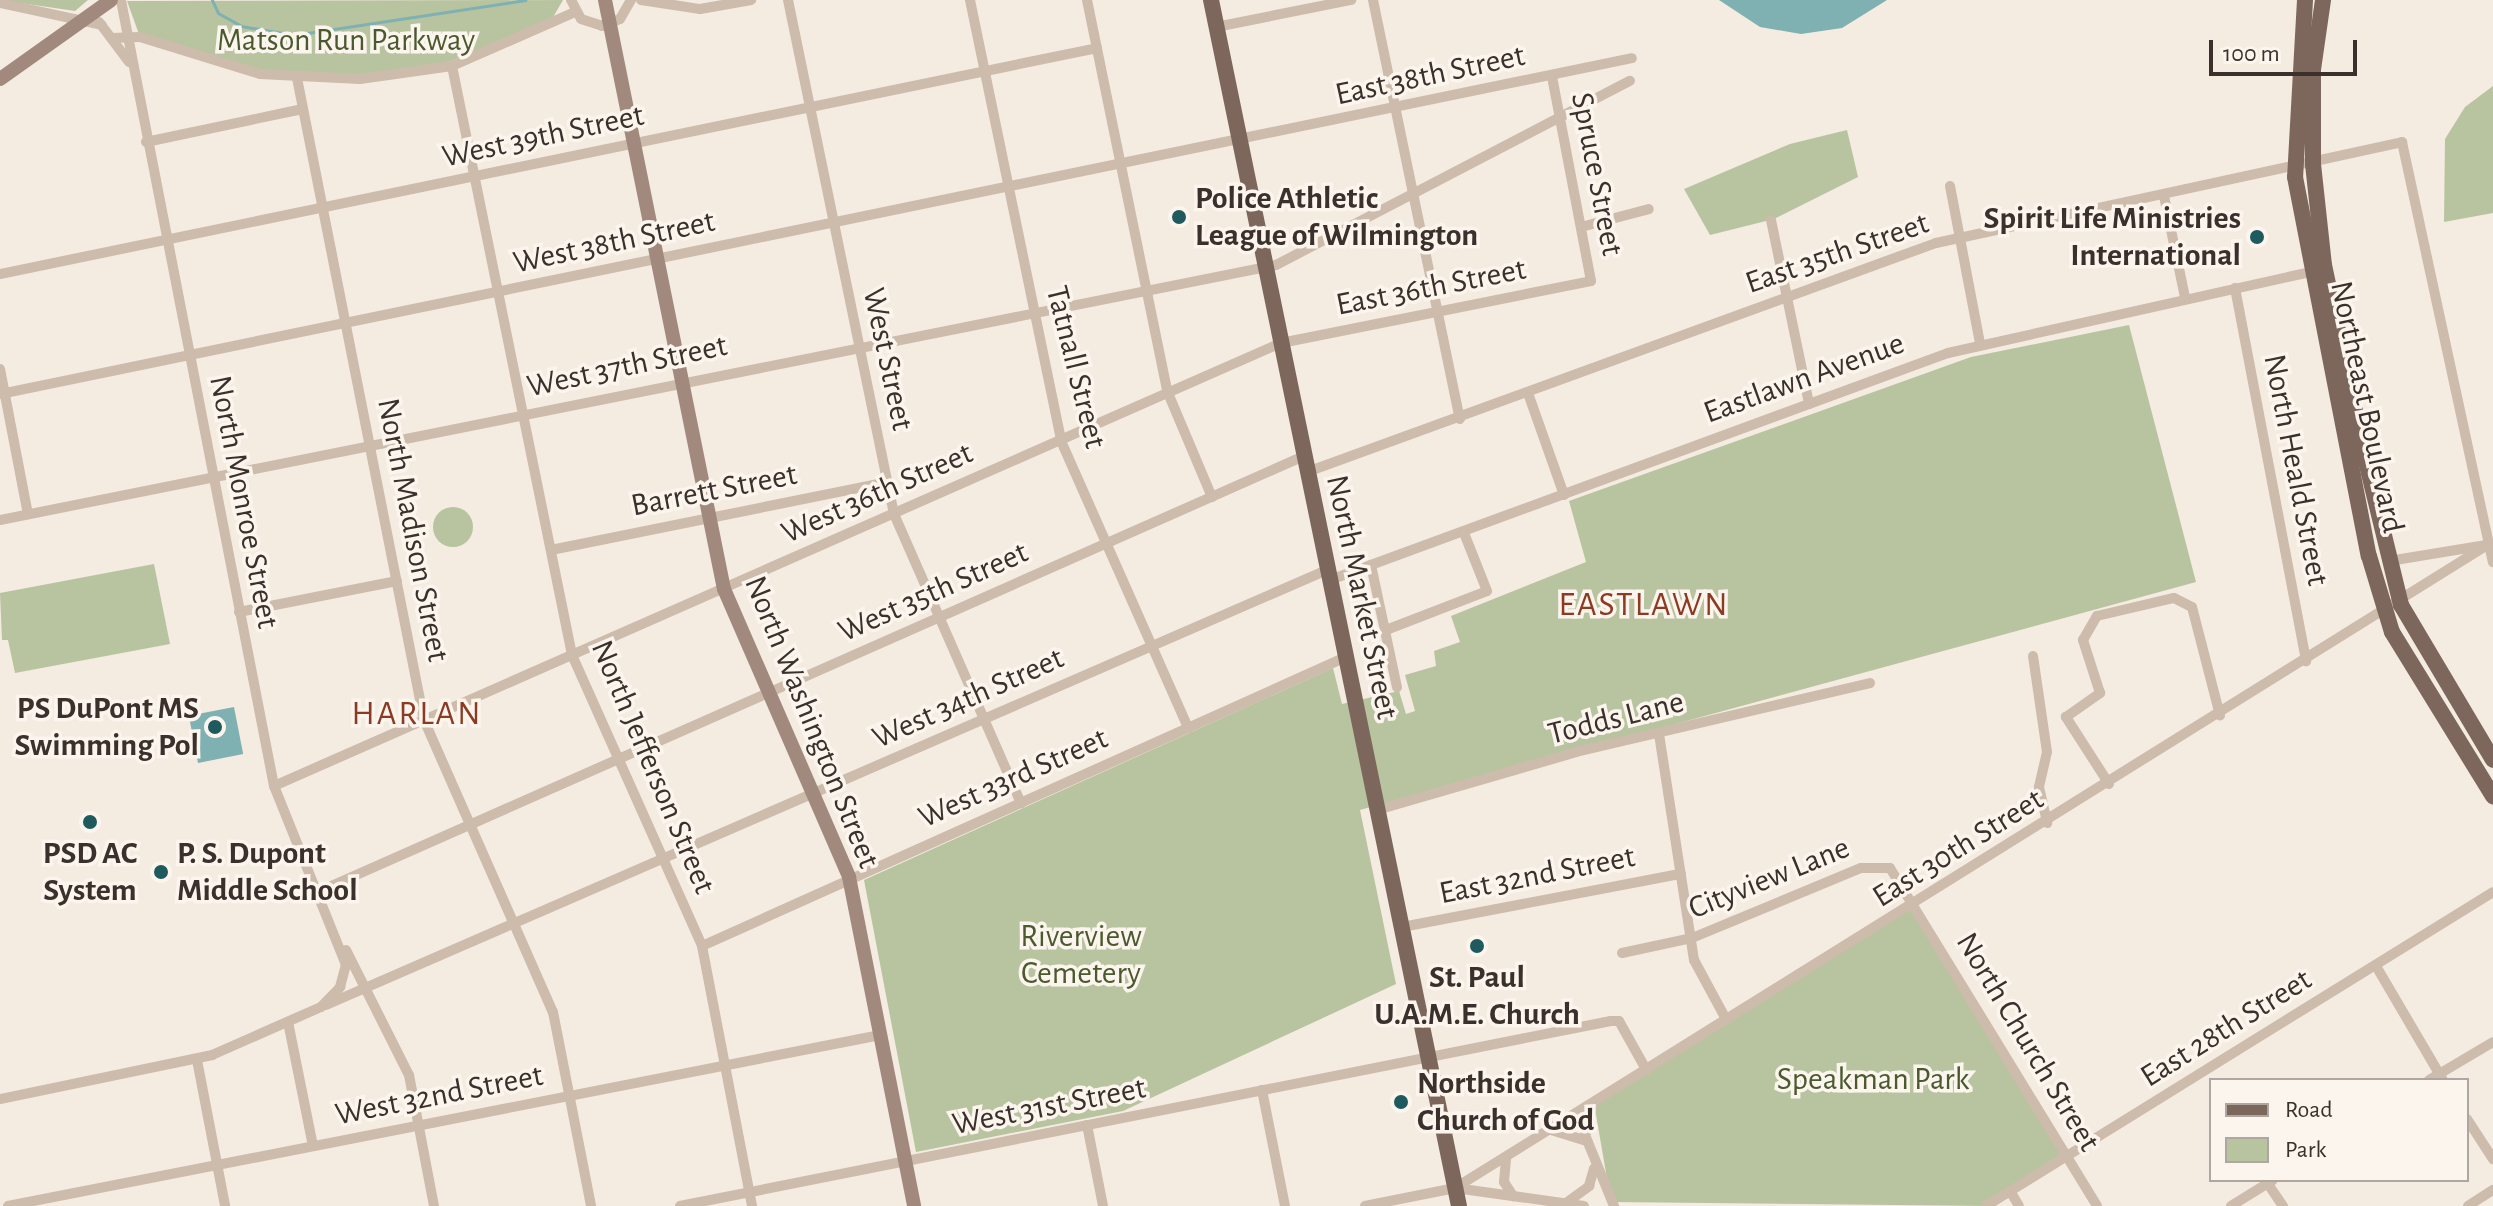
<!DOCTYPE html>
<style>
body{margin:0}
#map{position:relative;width:2493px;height:1206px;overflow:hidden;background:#f4ebe1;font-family:"Alegreya Sans",sans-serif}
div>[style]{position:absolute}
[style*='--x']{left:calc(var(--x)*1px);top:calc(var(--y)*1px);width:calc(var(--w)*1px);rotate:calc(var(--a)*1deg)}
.green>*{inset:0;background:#b8c4a0}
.round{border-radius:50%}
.water>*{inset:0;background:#7fb0b2;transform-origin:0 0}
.stream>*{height:3px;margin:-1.5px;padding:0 1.5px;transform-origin:1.5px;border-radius:1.5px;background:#7fb0b2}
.street>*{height:10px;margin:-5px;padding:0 5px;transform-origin:5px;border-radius:5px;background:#cdbbac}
.secondary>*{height:14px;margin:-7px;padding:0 7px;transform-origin:7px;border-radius:7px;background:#a18a7d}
.primary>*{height:16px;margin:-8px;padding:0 8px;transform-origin:8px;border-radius:8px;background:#7d675c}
.dots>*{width:22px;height:22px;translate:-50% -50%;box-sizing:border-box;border:4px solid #fbf5ee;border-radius:50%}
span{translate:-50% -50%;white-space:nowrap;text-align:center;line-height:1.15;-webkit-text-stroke:7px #fbf5ee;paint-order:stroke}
.park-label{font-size:32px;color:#4a5a2e}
.street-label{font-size:32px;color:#3b302b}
.poi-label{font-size:32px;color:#3b302b;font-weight:700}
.left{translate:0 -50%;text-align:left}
.right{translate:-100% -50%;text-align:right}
.neighbourhood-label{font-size:34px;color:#8c3b22;letter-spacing:2px}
.legend{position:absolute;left:2209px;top:1078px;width:260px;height:104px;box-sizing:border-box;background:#fbf5ee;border:2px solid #aea6a0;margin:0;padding:10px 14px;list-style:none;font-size:24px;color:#3b302b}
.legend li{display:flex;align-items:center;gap:16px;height:40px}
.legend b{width:40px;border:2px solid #aea6a0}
.scale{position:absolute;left:2209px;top:40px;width:148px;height:36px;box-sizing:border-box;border:4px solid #3b302b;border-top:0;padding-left:10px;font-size:24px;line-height:28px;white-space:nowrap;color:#3b302b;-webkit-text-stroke:6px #fbf5ee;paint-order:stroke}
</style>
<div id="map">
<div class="green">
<i style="clip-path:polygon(0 0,88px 0,75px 11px)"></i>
<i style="clip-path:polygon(563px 0,552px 19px,451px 61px,383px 76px,269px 75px,140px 37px,127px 1px)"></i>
<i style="clip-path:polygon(2493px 86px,2493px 213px,2444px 222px,2445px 139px,2465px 107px)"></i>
<i style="clip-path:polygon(1847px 130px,1858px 177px,1774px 219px,1710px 235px,1684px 189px,1790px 144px)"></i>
<i style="clip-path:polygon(2129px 325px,2196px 582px,1360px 810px,1396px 984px,1123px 1111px,916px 1152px,864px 880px,1333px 668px,1342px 704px,1399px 691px,1406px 714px,1415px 711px,1405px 675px,1436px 666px,1434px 651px,1460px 642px,1451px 616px,1586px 562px,1569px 501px,1971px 357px)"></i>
<i class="round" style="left:433px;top:507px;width:40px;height:40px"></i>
<i style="clip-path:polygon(154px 564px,170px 644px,15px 673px,8px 640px,2px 640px,0 593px)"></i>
<i style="clip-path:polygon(1916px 904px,2067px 1158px,1988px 1206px,1611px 1202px,1594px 1103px)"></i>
</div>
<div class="water">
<i style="clip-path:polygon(1719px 0,1887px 0,1842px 28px,1801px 34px,1760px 27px)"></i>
<i style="left:234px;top:707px;width:48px;height:46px;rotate:79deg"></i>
</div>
<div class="stream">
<i style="--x:212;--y:0;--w:14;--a:65"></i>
<i style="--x:218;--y:13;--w:26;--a:29"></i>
<i style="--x:241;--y:26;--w:54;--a:9.6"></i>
<i style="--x:294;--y:35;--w:234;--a:-8.6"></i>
</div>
<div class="street">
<i style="--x:571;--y:0;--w:21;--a:62"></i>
<i style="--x:581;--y:19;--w:22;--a:18"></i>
<i style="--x:602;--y:26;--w:19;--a:-21"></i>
<i style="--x:620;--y:19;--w:22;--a:-60"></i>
<i style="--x:641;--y:0;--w:60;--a:8.7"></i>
<i style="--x:700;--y:9;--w:52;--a:-10"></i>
<i style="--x:788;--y:0;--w:525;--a:78.35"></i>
<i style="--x:894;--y:514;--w:316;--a:66.3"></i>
<i style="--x:970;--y:0;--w:450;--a:78.3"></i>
<i style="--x:1061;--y:441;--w:314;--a:66.1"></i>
<i style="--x:1087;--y:0;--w:401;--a:78.4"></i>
<i style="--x:1168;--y:393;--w:113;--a:67.1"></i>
<i style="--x:1373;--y:0;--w:428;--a:78.3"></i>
<i style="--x:0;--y:3;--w:104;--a:12.2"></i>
<i style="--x:99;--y:22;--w:50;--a:53.1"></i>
<i style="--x:1216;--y:27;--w:138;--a:-11.3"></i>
<i style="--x:112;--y:38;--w:28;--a:-2"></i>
<i style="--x:140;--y:37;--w:126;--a:17.1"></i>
<i style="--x:260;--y:74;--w:100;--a:2.9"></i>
<i style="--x:360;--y:79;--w:93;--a:-8"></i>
<i style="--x:452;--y:66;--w:134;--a:-23.7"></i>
<i style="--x:452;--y:66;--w:601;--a:78.48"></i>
<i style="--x:572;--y:655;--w:319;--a:65.9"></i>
<i style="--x:702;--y:946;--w:265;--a:79.1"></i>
<i style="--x:297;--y:78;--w:654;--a:78.81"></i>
<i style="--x:424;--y:720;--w:319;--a:66.2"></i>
<i style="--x:553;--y:1012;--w:198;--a:78.9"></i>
<i style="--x:146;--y:142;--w:160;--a:-11.9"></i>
<i style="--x:1950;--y:186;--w:161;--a:79.2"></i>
<i style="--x:2164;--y:196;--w:103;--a:78.3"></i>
<i style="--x:1771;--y:220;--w:188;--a:78.3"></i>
<i style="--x:1581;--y:227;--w:70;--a:-14.8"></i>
<i style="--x:0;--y:274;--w:1120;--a:-11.64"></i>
<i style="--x:2235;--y:288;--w:380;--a:79.2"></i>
<i style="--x:0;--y:369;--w:148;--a:79.1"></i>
<i style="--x:0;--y:394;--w:1666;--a:-11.63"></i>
<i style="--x:1529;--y:396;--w:105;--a:70.5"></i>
<i style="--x:1307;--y:472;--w:669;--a:-20.01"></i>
<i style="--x:1936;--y:243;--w:477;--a:-12.2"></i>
<i style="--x:2402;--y:142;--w:430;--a:77.8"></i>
<i style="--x:0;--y:520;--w:1301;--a:-11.3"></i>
<i style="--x:1276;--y:265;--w:399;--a:-27.5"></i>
<i style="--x:551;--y:550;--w:343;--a:-11.4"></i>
<i style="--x:2389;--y:561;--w:105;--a:-9.3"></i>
<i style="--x:1371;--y:565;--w:125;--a:78"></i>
<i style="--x:1330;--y:580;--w:658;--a:-20.17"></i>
<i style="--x:1948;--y:353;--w:372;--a:-12.6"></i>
<i style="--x:239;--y:612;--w:161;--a:-11.1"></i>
<i style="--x:1386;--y:630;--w:108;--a:-21.1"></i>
<i style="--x:1487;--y:591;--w:62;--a:-111.6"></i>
<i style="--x:2033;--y:656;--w:97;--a:81.7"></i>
<i style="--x:2047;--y:752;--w:36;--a:103"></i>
<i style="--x:2039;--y:787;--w:37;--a:77"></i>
<i style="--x:1659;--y:734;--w:229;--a:81.2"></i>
<i style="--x:1694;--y:960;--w:69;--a:61.6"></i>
<i style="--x:2109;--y:784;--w:80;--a:-122.7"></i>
<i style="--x:2066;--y:717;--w:42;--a:-35.2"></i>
<i style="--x:2100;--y:693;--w:56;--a:-107.8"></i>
<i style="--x:2083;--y:640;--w:28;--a:-60"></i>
<i style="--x:2097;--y:616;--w:79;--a:-13.2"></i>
<i style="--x:2174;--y:598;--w:20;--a:27"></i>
<i style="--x:2192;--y:607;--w:112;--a:75.5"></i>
<i style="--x:274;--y:786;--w:1100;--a:-23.75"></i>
<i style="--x:1281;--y:343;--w:316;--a:-11.3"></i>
<i style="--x:1591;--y:281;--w:209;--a:-100.8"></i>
<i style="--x:1377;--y:810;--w:207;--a:-16.2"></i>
<i style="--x:1576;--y:752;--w:302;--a:-13.2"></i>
<i style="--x:320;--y:891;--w:1076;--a:-23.85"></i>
<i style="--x:1402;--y:927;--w:284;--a:-10.8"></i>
<i style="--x:702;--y:946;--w:706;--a:-24.17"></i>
<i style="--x:346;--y:950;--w:140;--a:63.3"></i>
<i style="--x:409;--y:1075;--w:133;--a:79.2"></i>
<i style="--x:1622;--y:953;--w:72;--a:-12.1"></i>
<i style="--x:1692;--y:938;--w:183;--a:-22.5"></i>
<i style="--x:1861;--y:868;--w:29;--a:0"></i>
<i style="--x:1890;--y:868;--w:396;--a:58.5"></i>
<i style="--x:2376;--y:966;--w:132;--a:59.6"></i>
<i style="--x:326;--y:1005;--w:1091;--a:-23.49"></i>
<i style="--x:288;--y:1022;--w:126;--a:78.6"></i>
<i style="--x:197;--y:1060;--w:149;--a:79.1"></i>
<i style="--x:2429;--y:1080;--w:74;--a:-30.7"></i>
<i style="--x:1262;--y:1090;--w:118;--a:78.8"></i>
<i style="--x:0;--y:1099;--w:217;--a:-11.7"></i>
<i style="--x:212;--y:1055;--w:119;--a:-23.8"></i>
<i style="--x:321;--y:1007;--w:28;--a:-46"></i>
<i style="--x:340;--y:987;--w:23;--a:-75"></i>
<i style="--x:346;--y:965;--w:193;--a:-111.9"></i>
<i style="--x:274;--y:786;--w:801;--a:-101.02"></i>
<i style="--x:1593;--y:1104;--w:32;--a:104"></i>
<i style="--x:1585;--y:1135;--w:77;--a:67.8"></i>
<i style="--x:2467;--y:1119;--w:48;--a:57"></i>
<i style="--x:1087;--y:1125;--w:83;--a:78.8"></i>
<i style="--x:1551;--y:1130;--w:38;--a:17"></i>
<i style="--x:1506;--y:1159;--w:23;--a:95"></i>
<i style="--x:1504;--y:1182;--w:17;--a:57"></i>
<i style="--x:2268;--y:1184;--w:27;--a:56"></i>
<i style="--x:1455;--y:1188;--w:1212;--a:-31.92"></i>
<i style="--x:2010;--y:1191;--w:17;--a:59"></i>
<i style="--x:1566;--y:1203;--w:29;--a:-36"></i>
<i style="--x:1589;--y:1186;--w:18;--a:-74"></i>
<i style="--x:8;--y:1206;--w:889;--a:-11.09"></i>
<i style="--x:680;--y:1206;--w:949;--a:-11.24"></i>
<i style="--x:1611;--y:1021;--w:8;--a:0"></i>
<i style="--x:1619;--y:1021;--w:57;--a:60.8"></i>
<i style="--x:1365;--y:1206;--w:92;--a:-11.3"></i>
<i style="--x:1455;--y:1188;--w:130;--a:7.9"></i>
<i style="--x:1986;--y:1206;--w:596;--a:-31.77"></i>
<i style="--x:2231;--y:1206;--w:49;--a:-31.8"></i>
<i style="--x:2468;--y:1206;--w:30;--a:-33"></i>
</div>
<div class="secondary">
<i style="--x:605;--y:0;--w:601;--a:78.58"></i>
<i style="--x:724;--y:589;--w:314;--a:66.5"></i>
<i style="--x:849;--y:877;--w:335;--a:78.8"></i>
<i style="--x:0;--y:79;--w:136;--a:-35.4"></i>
</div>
<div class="primary">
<i style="--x:1211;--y:0;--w:1231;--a:78.38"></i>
<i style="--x:2305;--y:0;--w:177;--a:93.2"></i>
<i style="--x:2295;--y:177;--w:386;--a:79"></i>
<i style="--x:2369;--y:556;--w:79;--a:73.2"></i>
<i style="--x:2392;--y:632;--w:193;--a:58.4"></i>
<i style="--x:2323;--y:0;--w:70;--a:98.2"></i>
<i style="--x:2313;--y:69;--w:95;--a:90"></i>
<i style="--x:2313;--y:164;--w:102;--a:83.8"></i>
<i style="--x:2324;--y:265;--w:188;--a:78"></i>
<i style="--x:2363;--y:449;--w:161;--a:76.3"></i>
<i style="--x:2401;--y:605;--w:180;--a:59.3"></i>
</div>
<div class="dots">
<i style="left:1179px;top:217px;background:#1f5a5e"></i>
<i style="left:2257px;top:237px;background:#1f5a5e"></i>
<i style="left:215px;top:727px;background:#1f5a5e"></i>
<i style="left:90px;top:822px;background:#1f5a5e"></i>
<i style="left:161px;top:872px;background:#1f5a5e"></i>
<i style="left:1477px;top:946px;background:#1f5a5e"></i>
<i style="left:1401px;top:1102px;background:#1f5a5e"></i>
</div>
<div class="park-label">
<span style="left:346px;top:40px">Matson Run Parkway</span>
<span style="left:1081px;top:955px">Riverview<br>Cemetery</span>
<span style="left:1873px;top:1079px">Speakman Park</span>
</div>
<div class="street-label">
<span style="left:1430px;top:75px;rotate:-12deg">East 38th Street</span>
<span style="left:543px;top:136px;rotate:-12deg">West 39th Street</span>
<span style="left:1597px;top:174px;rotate:79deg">Spruce Street</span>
<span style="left:614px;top:242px;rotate:-12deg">West 38th Street</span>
<span style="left:1837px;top:253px;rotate:-19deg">East 35th Street</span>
<span style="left:1431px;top:287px;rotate:-11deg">East 36th Street</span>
<span style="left:888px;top:359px;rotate:78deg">West Street</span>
<span style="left:627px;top:366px;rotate:-12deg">West 37th Street</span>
<span style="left:1076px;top:367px;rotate:76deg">Tatnall Street</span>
<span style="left:1804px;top:378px;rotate:-20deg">Eastlawn Avenue</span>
<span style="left:2367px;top:407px;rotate:78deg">Northeast Boulevard</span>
<span style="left:2296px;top:470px;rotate:79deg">North Heald Street</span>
<span style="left:714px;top:490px;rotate:-11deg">Barrett Street</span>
<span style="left:877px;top:493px;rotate:-24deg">West 36th Street</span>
<span style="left:244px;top:502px;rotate:79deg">North Monroe Street</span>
<span style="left:413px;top:530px;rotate:79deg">North Madison Street</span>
<span style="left:933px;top:592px;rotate:-24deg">West 35th Street</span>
<span style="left:1362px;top:597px;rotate:78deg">North Market Street</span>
<span style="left:968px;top:698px;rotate:-24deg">West 34th Street</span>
<span style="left:1616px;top:718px;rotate:-14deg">Todds Lane</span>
<span style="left:812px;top:722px;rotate:68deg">North Washington Street</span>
<span style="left:653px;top:767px;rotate:67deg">North Jefferson Street</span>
<span style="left:1013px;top:778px;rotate:-24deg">West 33rd Street</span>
<span style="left:1958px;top:848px;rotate:-32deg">East 30th Street</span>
<span style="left:1537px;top:875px;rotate:-11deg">East 32nd Street</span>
<span style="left:1769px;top:878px;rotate:-22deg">Cityview Lane</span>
<span style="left:2226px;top:1028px;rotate:-32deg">East 28th Street</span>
<span style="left:2028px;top:1042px;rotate:59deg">North Church Street</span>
<span style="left:439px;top:1095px;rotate:-11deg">West 32nd Street</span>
<span style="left:1049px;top:1106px;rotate:-11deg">West 31st Street</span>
</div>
<div class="poi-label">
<span class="left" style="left:1195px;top:217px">Police Athletic<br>League of Wilmington</span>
<span class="right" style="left:2241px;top:237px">Spirit Life Ministries<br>International</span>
<span class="right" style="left:199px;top:727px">PS DuPont MS<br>Swimming Pol</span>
<span style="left:90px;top:872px">PSD AC<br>System</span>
<span class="left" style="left:177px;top:872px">P. S. Dupont<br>Middle School</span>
<span style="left:1477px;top:996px">St. Paul<br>U.A.M.E. Church</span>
<span class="left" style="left:1417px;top:1102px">Northside<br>Church of God</span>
</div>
<div class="neighbourhood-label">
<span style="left:1644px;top:606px">EASTLAWN</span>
<span style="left:417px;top:715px">HARLAN</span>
</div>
<ul class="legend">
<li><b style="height:10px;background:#7d675c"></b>Road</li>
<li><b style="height:22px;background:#b8c4a0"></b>Park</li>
</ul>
<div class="scale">100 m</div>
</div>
